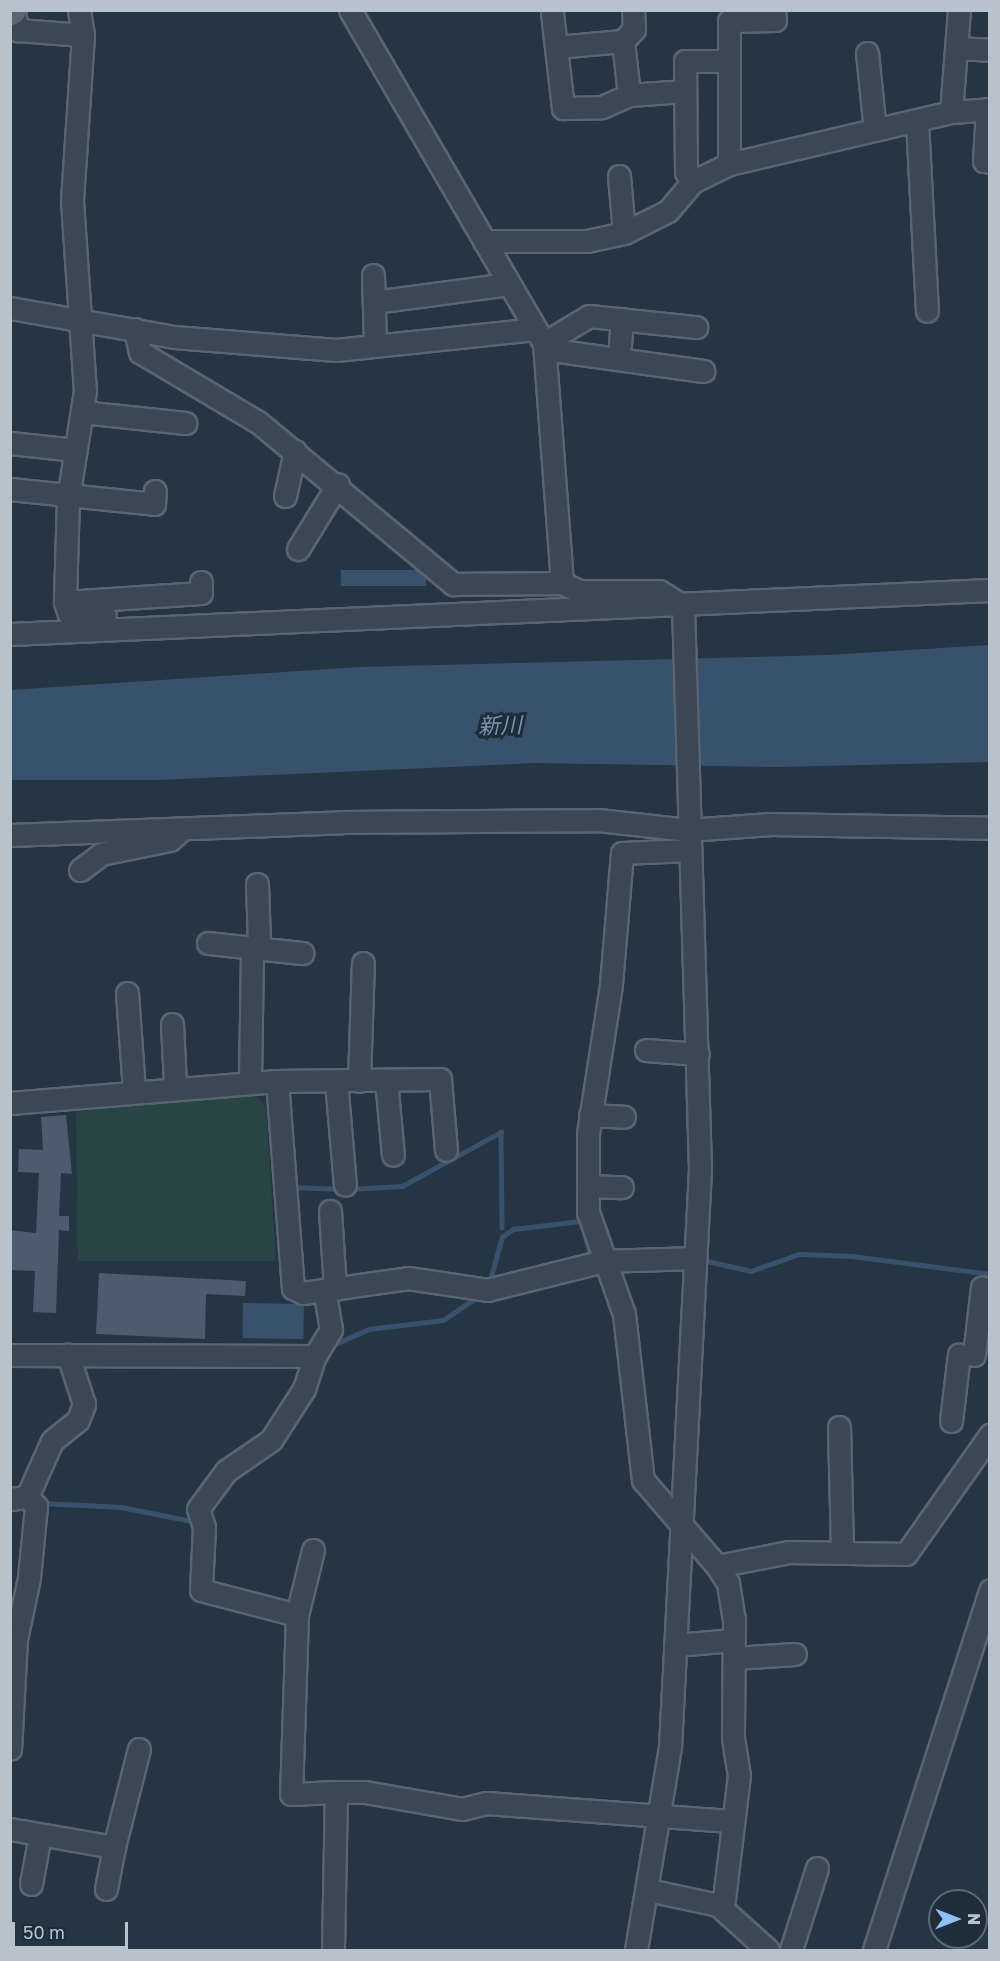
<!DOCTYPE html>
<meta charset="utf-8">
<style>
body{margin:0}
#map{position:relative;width:1000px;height:1961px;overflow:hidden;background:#263544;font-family:"Golos Text","Noto Sans JP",sans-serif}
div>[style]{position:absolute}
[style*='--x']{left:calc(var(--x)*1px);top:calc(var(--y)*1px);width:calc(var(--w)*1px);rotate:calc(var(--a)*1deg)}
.green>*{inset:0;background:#284445}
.water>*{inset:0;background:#39526c;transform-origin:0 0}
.stream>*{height:4.5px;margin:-2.25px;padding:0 2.25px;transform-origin:2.25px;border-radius:2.25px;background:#39526c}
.building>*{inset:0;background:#4c5c6e}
.roads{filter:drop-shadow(2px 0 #596571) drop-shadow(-2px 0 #596571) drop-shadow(0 2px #596571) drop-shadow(0 -2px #596571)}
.minor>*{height:21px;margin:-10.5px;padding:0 10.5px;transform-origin:10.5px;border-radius:10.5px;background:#3b4754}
.major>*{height:27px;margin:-13.5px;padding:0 13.5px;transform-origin:13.5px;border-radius:13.5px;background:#596674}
span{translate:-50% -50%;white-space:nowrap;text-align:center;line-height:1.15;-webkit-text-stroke:6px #1f2c39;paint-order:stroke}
.water-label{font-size:22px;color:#7794b1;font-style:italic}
.frame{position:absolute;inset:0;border:12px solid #b8c2cd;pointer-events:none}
.north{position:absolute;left:928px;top:1889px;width:60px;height:60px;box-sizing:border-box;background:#1f2c39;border:2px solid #5c6874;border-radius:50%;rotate:90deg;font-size:16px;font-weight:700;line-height:24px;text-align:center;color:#b8c2cd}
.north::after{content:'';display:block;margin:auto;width:21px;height:27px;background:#8ec0fd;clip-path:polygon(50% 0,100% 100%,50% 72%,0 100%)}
.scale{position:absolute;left:12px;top:1922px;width:116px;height:27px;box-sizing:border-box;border:3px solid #b8c2cd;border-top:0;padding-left:8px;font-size:18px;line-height:21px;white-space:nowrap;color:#b8c2cd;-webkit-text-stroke:4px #1f2c39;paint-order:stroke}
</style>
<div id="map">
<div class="green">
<i style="clip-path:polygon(255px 1094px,266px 1107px,276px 1261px,78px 1261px,76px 1112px,177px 1097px)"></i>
</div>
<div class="water">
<i style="left:426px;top:570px;width:16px;height:85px;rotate:90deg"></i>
<i style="clip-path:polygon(989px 645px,989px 762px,777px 767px,535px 763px,158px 780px,11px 780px,10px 690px,359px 667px,829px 655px)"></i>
<i style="left:243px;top:1303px;width:61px;height:35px;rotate:1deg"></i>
</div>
<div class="stream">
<i style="--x:293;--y:1187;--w:48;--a:2.4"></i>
<i style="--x:349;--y:1189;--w:53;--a:-3.2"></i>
<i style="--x:402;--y:1186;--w:113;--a:-28.6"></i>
<i style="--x:501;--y:1132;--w:95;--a:89.4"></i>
<i style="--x:586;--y:1238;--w:15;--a:74"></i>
<i style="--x:703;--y:1260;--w:49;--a:12.9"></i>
<i style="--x:751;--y:1271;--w:51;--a:-19.5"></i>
<i style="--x:799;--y:1254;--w:53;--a:2.2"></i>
<i style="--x:852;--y:1256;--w:139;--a:7.4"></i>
<i style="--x:490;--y:1280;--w:45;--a:-74.4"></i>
<i style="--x:502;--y:1237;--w:14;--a:-36"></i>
<i style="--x:513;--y:1229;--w:68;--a:-6.7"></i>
<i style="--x:331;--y:1346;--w:42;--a:-24.1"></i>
<i style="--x:369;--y:1329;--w:75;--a:-6.9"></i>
<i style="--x:443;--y:1320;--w:40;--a:-34"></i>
<i style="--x:43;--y:1503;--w:78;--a:2.9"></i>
<i style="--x:121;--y:1507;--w:77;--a:11.2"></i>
</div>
<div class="building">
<i style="clip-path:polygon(66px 1115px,72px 1174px,61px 1173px,59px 1216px,69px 1216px,69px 1231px,59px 1230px,56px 1313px,33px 1312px,35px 1271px,10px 1270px,10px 1230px,36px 1233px,39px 1173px,18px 1172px,19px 1149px,43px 1150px,41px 1117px)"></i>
<i style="clip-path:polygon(99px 1273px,246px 1281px,245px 1296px,206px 1294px,205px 1339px,96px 1334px)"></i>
</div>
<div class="roads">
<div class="minor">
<i style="--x:13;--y:10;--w:21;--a:76"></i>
<i style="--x:18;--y:30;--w:65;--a:4.4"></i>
<i style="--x:83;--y:35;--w:166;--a:93.8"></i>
<i style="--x:72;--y:201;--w:190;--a:86.1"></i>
<i style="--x:85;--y:391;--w:108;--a:99"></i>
<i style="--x:68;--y:498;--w:104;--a:91.7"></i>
<i style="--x:65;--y:602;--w:13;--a:72"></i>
<i style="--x:69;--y:614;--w:36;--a:3"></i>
<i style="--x:79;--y:10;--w:25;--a:81"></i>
<i style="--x:350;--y:10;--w:385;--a:59.8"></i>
<i style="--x:544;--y:343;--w:241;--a:85.7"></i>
<i style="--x:562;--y:583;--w:19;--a:25"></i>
<i style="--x:579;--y:591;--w:80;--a:0"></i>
<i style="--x:659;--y:591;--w:28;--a:32"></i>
<i style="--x:552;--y:13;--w:96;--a:83.4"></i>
<i style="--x:563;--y:108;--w:39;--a:-1"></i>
<i style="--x:602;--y:107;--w:30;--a:-24"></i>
<i style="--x:629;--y:95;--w:56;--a:-4.1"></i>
<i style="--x:556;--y:47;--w:67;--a:-5.1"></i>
<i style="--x:956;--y:48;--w:34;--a:3"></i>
<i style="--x:867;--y:53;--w:77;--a:84.1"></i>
<i style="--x:629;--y:95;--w:54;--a:-96.3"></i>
<i style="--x:623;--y:41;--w:16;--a:-47"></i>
<i style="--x:634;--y:29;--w:19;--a:-93"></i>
<i style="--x:987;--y:109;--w:52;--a:93.3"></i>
<i style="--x:984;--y:161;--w:6;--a:9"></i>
<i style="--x:951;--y:112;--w:102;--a:-85.5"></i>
<i style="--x:917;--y:121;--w:190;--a:87"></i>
<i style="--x:729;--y:164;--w:143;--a:-90"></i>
<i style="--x:729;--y:21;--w:46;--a:-1.2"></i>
<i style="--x:775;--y:20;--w:10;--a:-96"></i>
<i style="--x:619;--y:176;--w:57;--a:85"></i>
<i style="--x:692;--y:182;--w:12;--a:-121"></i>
<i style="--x:686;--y:172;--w:111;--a:-90.5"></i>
<i style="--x:685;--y:61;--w:44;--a:0"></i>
<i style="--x:484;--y:241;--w:103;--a:0"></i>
<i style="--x:587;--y:241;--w:38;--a:-12"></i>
<i style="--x:624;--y:233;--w:49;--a:-26.6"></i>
<i style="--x:668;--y:211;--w:38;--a:-50"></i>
<i style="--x:692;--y:182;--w:41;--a:-25.9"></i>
<i style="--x:729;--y:164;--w:228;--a:-13.2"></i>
<i style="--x:951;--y:112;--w:39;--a:-4"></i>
<i style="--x:373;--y:275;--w:70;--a:88.4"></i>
<i style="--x:374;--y:302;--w:136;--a:-7.6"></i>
<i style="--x:10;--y:308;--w:167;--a:10"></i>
<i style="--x:174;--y:337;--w:163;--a:4.6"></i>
<i style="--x:336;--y:350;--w:200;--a:-6"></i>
<i style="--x:135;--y:329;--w:24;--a:78"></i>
<i style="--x:140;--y:352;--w:137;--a:30.7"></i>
<i style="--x:258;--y:422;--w:254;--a:39.7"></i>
<i style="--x:453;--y:584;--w:109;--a:-0.5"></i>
<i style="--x:544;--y:343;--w:52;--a:-31"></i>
<i style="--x:589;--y:316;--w:108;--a:5.9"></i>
<i style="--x:620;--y:345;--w:26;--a:-86"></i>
<i style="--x:545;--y:349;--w:160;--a:7.9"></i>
<i style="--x:82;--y:412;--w:104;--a:6.1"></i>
<i style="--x:10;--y:443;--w:66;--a:6.1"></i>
<i style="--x:10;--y:489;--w:145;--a:5.9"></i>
<i style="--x:154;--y:504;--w:13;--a:-86"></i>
<i style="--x:285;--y:496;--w:46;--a:-77.5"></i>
<i style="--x:298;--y:549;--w:76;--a:-58.4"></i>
<i style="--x:65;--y:602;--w:136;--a:-3.8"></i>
<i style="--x:201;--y:593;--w:11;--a:-90"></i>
<i style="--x:10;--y:634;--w:981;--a:-2.57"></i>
<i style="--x:10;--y:835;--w:333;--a:-2.2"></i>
<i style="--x:343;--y:822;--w:255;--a:-0.4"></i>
<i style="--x:598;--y:820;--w:91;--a:6.3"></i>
<i style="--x:688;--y:830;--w:83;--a:-4.1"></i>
<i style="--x:771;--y:824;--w:219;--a:1"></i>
<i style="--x:690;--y:850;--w:68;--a:177.5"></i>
<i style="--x:622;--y:853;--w:132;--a:94.8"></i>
<i style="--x:611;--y:985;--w:151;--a:98.8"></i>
<i style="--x:588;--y:1134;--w:78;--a:90"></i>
<i style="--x:588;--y:1212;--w:108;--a:70.6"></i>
<i style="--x:624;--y:1314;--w:167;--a:83.5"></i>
<i style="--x:643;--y:1480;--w:113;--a:49.3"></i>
<i style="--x:717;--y:1566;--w:73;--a:-11"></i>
<i style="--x:789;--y:1552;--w:117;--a:1"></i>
<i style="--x:906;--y:1554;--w:146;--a:-54.8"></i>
<i style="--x:80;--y:870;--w:26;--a:-37"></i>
<i style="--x:101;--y:854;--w:70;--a:-11.5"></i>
<i style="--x:170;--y:840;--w:13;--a:-42"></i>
<i style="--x:208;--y:943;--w:95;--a:6.1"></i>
<i style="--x:127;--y:993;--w:97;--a:85.9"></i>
<i style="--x:172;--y:1024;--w:61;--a:87.2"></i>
<i style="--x:646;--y:1050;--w:52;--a:4.4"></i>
<i style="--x:386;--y:1080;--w:75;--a:84.7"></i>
<i style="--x:250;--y:1081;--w:130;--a:-89.1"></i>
<i style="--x:252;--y:951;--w:11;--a:-52"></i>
<i style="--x:259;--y:942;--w:58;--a:-92"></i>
<i style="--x:277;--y:1081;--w:163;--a:-0.7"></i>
<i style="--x:440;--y:1079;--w:71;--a:85.2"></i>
<i style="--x:336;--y:1081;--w:104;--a:85.1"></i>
<i style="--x:359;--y:1081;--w:118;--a:-88.1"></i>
<i style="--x:10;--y:1103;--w:268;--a:-4.7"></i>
<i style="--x:277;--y:1081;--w:208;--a:85.6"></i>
<i style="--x:293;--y:1288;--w:11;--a:27"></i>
<i style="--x:303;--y:1293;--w:106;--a:-8.1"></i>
<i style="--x:408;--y:1278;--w:80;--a:8.6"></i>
<i style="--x:487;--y:1290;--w:120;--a:-14"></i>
<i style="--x:603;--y:1261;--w:92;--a:-1.9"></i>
<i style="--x:590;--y:1115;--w:34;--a:3"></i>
<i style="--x:588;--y:1186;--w:34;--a:2"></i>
<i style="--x:330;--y:1211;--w:78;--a:86.3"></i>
<i style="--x:10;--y:1355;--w:305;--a:0.2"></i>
<i style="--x:315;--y:1356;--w:31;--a:-59"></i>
<i style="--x:331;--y:1329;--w:40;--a:-100"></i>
<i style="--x:974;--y:1355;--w:68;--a:-83.3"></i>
<i style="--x:951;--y:1421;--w:67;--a:-83.2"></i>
<i style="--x:839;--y:1427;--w:123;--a:88.6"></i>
<i style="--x:27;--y:1497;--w:61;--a:-65.9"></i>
<i style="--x:52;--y:1441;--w:33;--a:-39"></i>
<i style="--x:78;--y:1420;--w:17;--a:-69"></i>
<i style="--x:84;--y:1404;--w:52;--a:-108.1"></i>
<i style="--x:10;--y:1499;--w:17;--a:-7"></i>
<i style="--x:27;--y:1497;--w:13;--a:45"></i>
<i style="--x:36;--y:1506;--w:72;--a:95.6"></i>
<i style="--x:29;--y:1578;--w:62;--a:102"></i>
<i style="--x:16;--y:1639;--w:110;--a:93.1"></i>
<i style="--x:313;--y:1550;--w:67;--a:103.8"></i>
<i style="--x:297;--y:1615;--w:99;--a:-165.4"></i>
<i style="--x:201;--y:1590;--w:63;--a:-87.3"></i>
<i style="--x:204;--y:1527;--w:19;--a:-108"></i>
<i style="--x:198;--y:1509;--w:47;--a:-53.6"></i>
<i style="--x:226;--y:1471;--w:55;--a:-34.6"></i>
<i style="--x:271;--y:1440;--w:61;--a:-57.1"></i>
<i style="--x:304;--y:1389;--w:35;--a:-72"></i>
<i style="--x:717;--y:1566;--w:20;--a:57"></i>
<i style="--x:728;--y:1583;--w:36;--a:81"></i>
<i style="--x:734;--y:1619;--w:119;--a:90.5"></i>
<i style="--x:733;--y:1738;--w:37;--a:81"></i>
<i style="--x:739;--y:1775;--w:133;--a:96.9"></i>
<i style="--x:297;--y:1615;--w:179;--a:91.9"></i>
<i style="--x:291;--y:1794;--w:45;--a:-2.5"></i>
<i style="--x:336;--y:1792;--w:158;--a:91.1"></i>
<i style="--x:675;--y:1645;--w:59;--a:-4.8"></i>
<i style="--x:734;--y:1658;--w:61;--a:-3.8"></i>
<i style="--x:336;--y:1792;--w:29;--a:0"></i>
<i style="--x:365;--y:1792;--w:98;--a:9.9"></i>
<i style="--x:462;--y:1809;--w:25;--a:-14"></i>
<i style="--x:486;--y:1803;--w:248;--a:4.2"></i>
<i style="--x:10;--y:1829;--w:106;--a:9.8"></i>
<i style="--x:114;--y:1847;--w:101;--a:-75.7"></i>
<i style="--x:31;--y:1884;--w:50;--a:-79.6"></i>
<i style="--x:106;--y:1889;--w:43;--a:-79.2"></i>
<i style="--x:648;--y:1890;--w:72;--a:12.1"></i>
<i style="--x:718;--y:1905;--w:67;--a:42"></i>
<i style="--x:636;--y:1950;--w:206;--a:-80.5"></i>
<i style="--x:670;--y:1747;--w:579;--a:-87.03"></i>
<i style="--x:700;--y:1169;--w:563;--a:-91.73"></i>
<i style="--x:791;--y:1950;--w:86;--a:-72.4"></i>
<i style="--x:874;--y:1950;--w:378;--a:-72.1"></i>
</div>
<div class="major">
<i style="--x:10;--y:11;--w:2;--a:-27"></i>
</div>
</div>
<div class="water-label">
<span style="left:500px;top:725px;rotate:-2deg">新川</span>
</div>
<div class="frame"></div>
<div class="north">N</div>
<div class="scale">50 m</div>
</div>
